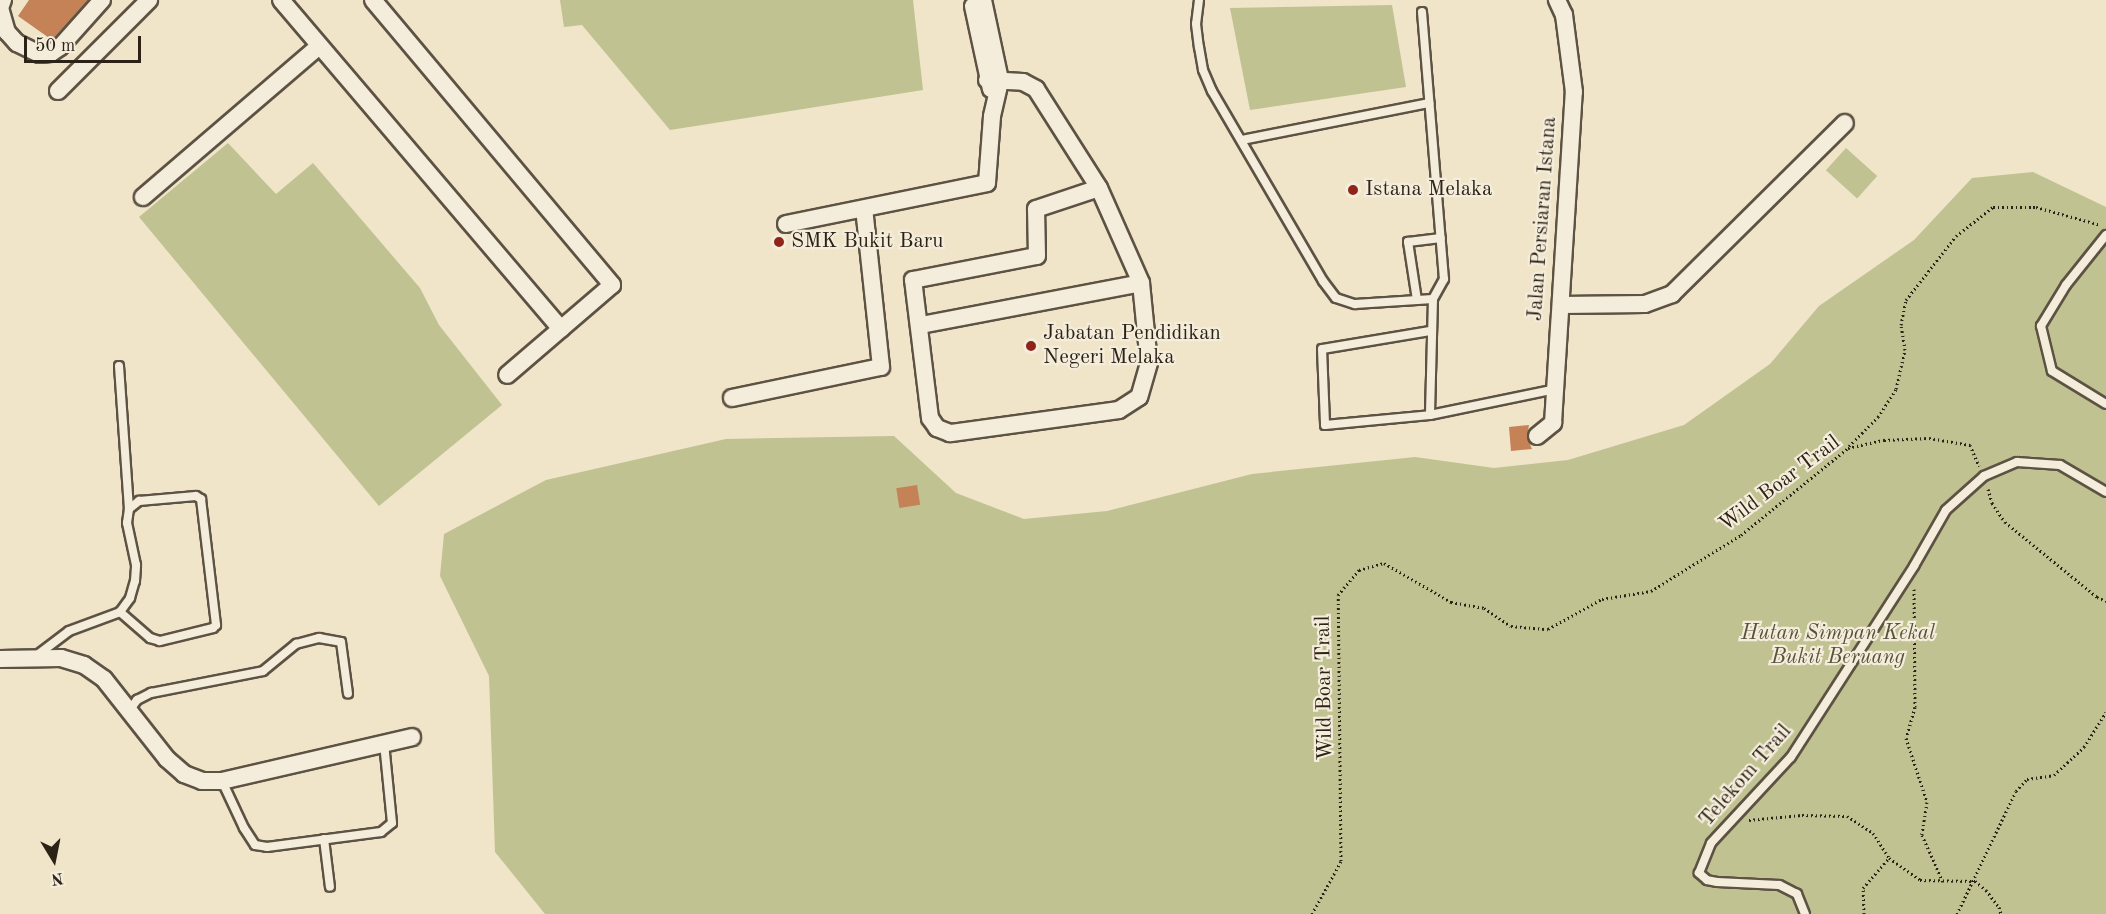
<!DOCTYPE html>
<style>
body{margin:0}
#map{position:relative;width:2106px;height:914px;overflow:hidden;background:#f0e4c9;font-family:"Old Standard TT",serif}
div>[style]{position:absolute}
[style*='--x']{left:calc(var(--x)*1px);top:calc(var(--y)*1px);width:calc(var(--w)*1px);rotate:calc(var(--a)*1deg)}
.green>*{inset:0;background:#c0c292;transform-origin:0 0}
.building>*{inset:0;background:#c48256;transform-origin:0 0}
.path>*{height:3px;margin-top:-1.5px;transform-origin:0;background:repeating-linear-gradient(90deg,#2c2216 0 1.5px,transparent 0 4.5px)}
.roads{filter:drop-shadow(2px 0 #5d5243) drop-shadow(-2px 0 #5d5243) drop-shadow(0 2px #5d5243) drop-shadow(0 -2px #5d5243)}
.service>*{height:8px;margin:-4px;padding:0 4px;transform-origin:4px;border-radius:4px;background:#f5eddc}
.minor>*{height:16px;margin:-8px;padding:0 8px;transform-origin:8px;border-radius:8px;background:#f5eddc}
.dots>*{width:16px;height:16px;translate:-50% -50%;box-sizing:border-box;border:3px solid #f5eddc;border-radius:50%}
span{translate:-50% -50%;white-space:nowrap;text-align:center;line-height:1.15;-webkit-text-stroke:4.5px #f5eddc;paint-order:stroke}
.poi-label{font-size:21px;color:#2c2216}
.left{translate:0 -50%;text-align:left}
.street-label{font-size:21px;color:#2c2216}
.park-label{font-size:21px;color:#58523b;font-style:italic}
.north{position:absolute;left:24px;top:830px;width:60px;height:60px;-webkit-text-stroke:4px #f5eddc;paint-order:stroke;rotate:170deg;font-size:16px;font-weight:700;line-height:24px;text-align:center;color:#2c2216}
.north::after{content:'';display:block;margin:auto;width:21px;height:27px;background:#2c2216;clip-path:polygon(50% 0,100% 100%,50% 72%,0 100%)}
.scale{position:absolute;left:24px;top:36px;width:117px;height:27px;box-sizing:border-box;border:3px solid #2c2216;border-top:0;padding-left:8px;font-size:18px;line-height:21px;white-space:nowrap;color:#2c2216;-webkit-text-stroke:4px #f5eddc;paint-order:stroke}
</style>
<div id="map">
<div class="green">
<i style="clip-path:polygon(560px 0,913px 0,923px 90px,670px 130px,582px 25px,564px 27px)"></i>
<i style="clip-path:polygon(1392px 5px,1406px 87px,1250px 110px,1230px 8px)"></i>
<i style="clip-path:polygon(228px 143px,276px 194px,313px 163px,420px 288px,439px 325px,502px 405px,379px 506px,139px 217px)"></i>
<i style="left:1846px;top:148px;width:42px;height:30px;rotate:42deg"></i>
<i style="clip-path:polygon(2033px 172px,2106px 207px,2106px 914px,545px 914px,495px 852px,489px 676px,440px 576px,444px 534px,546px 480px,726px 439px,894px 436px,956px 493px,1024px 519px,1107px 511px,1252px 474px,1415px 457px,1494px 468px,1568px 460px,1684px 425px,1770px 364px,1819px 306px,1914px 240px,1972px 178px)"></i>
</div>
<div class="building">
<i style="clip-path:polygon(29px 0,88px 0,52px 40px,18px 16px)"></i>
<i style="clip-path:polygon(1529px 425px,1527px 437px,1532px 449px,1511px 451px,1509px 427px)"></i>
<i style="left:917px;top:485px;width:20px;height:21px;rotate:81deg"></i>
</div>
<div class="path">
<i style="--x:1849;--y:446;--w:41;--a:-45"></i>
<i style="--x:1878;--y:417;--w:33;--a:-57"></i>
<i style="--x:1896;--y:389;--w:40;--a:-77"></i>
<i style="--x:1905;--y:350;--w:25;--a:-99"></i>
<i style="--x:1901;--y:325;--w:25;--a:-79"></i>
<i style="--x:1906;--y:300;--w:81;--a:-52"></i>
<i style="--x:1956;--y:236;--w:47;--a:-38.1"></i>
<i style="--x:1993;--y:207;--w:43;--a:0"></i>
<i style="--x:2036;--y:207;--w:67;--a:15.5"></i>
<i style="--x:1988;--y:489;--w:15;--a:74"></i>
<i style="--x:1992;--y:503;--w:23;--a:56"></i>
<i style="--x:2005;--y:522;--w:119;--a:39.2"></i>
<i style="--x:2097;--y:597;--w:10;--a:24"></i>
<i style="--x:1914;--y:589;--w:118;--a:89.5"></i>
<i style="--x:1915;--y:707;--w:32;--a:106"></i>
<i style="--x:1906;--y:738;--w:67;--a:71.8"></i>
<i style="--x:1927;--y:802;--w:33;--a:99"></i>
<i style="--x:1922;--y:835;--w:51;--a:65.9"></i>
<i style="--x:1749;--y:820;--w:53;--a:-5.4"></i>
<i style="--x:1802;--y:815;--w:45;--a:1.3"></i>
<i style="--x:1847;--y:816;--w:31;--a:33"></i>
<i style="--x:1873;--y:833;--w:30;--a:57"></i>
<i style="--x:1889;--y:858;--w:38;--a:35"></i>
<i style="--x:1920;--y:880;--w:55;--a:1"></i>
<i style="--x:1975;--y:881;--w:14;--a:39"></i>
<i style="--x:1986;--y:890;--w:21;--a:53"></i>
<i style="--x:1999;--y:907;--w:7;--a:74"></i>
<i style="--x:1312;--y:914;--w:60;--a:-61.3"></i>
<i style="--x:1341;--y:861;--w:266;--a:-90.6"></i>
<i style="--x:1338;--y:595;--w:33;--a:-50"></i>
<i style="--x:1359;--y:570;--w:26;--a:-16"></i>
<i style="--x:1384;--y:563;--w:78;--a:30.2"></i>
<i style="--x:1451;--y:602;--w:34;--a:10"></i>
<i style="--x:1484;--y:608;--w:32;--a:34"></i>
<i style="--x:1511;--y:626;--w:37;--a:5"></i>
<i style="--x:1548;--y:629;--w:62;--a:-29.1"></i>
<i style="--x:1602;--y:599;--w:50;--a:-9.3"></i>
<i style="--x:1651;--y:591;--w:106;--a:-31.9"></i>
<i style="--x:1741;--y:535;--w:138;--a:-39.1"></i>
<i style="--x:1848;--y:448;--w:37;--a:-13"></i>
<i style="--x:1884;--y:440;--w:45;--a:-2.5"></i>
<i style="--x:1929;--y:438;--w:42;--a:9.7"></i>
<i style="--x:1970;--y:445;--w:23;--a:67"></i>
<i style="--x:1864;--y:914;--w:26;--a:-92"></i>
<i style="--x:1863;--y:888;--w:40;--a:-49"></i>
<i style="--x:1957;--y:914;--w:136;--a:-64.4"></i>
<i style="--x:2016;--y:791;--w:16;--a:-47"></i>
<i style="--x:2027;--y:779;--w:27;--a:-8"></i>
<i style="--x:2054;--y:775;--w:41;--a:-43"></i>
<i style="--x:2084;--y:747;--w:41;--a:-57.8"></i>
</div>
<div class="roads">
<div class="service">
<i style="--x:1199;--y:0;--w:24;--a:97"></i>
<i style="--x:1196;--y:24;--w:23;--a:83"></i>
<i style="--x:1199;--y:47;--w:23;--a:80"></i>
<i style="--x:1203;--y:70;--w:23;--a:67"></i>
<i style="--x:1212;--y:91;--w:220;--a:59.7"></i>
<i style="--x:1323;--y:281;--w:21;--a:53"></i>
<i style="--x:1336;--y:298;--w:20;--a:18"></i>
<i style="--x:1355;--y:304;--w:78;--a:-3.7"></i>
<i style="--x:1422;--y:12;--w:268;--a:85.3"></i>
<i style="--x:1444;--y:279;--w:23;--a:119"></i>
<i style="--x:1433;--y:299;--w:116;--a:91.5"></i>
<i style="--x:1242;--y:140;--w:191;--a:-11.2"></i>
<i style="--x:2106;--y:235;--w:64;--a:128.7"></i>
<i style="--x:2066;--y:285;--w:48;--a:121.4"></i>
<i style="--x:2041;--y:326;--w:46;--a:76.3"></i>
<i style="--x:2052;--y:371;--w:63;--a:31.4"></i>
<i style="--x:1417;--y:300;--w:59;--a:-98.8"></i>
<i style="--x:1408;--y:242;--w:33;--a:-7"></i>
<i style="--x:1430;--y:331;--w:109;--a:170.5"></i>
<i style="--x:1322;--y:349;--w:76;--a:87.7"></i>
<i style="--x:1325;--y:425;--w:105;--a:-5.4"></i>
<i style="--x:1430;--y:415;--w:128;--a:-11.7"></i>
<i style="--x:119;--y:366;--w:143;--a:86"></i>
<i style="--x:36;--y:656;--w:41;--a:-37.1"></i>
<i style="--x:69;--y:631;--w:54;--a:-20.4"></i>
<i style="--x:120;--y:612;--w:17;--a:-54"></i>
<i style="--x:130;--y:598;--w:18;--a:-74"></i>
<i style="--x:135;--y:581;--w:16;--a:-86"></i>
<i style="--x:136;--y:565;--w:43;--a:-102.1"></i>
<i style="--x:127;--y:523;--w:14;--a:-82"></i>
<i style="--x:129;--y:509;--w:13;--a:-39"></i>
<i style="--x:139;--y:501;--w:57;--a:-5"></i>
<i style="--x:196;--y:496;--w:6;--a:31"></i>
<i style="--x:201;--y:499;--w:127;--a:83.2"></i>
<i style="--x:216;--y:625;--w:4;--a:135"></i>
<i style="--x:213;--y:628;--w:55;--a:166.2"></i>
<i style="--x:160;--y:641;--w:10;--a:-163"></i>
<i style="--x:150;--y:638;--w:40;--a:-139"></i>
<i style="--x:129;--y:711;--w:14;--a:-54"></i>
<i style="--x:137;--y:700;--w:16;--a:-27"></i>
<i style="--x:151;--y:693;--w:114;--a:-11.1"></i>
<i style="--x:263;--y:671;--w:43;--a:-39.3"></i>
<i style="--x:296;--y:644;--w:24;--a:-15"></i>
<i style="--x:319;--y:638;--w:22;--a:10"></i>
<i style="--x:341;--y:642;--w:52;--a:82.3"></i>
<i style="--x:222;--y:781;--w:52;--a:64.9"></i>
<i style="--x:244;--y:828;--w:20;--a:57"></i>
<i style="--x:255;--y:845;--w:12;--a:9"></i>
<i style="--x:267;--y:847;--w:115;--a:-7.5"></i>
<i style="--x:381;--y:832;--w:14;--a:-39"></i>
<i style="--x:392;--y:823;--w:80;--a:-95.7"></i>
<i style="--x:324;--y:839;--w:48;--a:82.9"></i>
<i style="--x:1805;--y:914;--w:22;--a:-112"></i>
<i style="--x:1797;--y:894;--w:20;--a:-153"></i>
<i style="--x:1779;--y:885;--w:62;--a:-177.2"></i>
<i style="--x:1717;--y:882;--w:10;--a:-169"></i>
<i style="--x:1707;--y:880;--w:11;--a:-139"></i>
<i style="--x:1699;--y:873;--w:32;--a:-68"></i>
<i style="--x:1711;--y:843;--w:117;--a:-47.1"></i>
<i style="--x:1791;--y:757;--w:227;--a:-57.2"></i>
<i style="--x:1914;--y:566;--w:64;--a:-60.3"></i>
<i style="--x:1946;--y:510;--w:51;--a:-41.8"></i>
<i style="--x:1984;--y:476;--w:36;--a:-23"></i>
<i style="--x:2017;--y:462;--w:43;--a:4"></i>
<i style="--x:2060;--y:465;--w:53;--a:30.4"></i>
</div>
<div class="minor">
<i style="--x:3;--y:0;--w:9;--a:111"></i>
<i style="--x:0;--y:8;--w:25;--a:74"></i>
<i style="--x:7;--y:32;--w:15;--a:48"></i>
<i style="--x:17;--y:43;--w:25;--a:26"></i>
<i style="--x:40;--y:54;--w:11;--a:-5"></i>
<i style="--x:51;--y:53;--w:11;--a:-34"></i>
<i style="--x:60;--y:47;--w:63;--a:-48.2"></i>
<i style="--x:281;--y:0;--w:432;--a:49.6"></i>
<i style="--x:373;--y:0;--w:372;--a:50"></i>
<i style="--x:612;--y:285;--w:138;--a:139.4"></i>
<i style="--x:973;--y:6;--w:85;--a:77.8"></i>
<i style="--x:987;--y:80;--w:36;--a:3"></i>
<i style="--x:1023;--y:82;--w:15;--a:28"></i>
<i style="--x:1036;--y:89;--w:117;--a:57.5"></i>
<i style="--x:1099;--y:188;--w:104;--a:66.1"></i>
<i style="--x:1141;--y:283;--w:80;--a:84.3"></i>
<i style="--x:1149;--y:363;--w:35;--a:106"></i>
<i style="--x:1139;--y:397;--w:24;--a:147"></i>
<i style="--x:1119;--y:410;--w:171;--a:172.2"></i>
<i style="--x:950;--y:433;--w:14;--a:-159"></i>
<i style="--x:937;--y:428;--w:12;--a:-125"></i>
<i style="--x:930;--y:418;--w:139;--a:-97"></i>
<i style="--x:913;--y:280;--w:126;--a:-11"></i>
<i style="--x:1037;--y:256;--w:47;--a:-91.2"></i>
<i style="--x:1036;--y:209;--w:66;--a:-18.4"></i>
<i style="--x:58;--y:91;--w:129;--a:-45"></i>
<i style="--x:143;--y:197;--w:230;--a:-40.6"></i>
<i style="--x:786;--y:224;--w:205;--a:-11.5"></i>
<i style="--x:987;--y:183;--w:67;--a:-85.7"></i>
<i style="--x:992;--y:116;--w:37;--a:-77"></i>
<i style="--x:1000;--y:80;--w:82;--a:-102"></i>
<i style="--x:1561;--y:305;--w:84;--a:-0.7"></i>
<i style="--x:1645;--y:304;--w:29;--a:-20"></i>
<i style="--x:1672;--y:294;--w:243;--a:-44.7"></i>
<i style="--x:921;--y:325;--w:224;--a:-10.8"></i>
<i style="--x:732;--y:398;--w:152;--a:-11.8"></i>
<i style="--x:881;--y:367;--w:159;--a:-96.1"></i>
<i style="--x:1537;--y:436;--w:21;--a:-39"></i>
<i style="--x:1553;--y:423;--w:332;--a:-86.4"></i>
<i style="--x:1574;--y:92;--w:78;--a:-97.4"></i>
<i style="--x:1564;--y:15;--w:17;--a:-115"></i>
<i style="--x:0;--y:659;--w:61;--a:-0.9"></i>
<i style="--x:61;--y:658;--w:24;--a:17"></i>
<i style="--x:84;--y:665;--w:24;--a:35"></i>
<i style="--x:104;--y:679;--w:102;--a:51.8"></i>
<i style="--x:167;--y:759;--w:23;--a:41"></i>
<i style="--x:184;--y:774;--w:19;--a:21"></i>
<i style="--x:202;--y:781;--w:20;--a:0"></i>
<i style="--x:222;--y:781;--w:195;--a:-13"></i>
</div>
</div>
<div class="dots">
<i style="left:1353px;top:190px;background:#8f2418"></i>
<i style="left:779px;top:242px;background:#8f2418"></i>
<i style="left:1031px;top:346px;background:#8f2418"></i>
</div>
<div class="poi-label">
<span class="left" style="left:1365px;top:190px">Istana Melaka</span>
<span class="left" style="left:791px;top:242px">SMK Bukit Baru</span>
<span class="left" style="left:1043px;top:346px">Jabatan Pendidikan<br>Negeri Melaka</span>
</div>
<div class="street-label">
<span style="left:1543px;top:219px;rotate:-86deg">Jalan Persiaran Istana</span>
<span style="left:1780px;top:484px;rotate:-37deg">Wild Boar Trail</span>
<span style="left:1325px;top:688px;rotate:-91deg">Wild Boar Trail</span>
<span style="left:1746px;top:776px;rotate:-49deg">Telekom Trail</span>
</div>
<div class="park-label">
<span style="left:1838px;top:646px">Hutan Simpan Kekal<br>Bukit Beruang</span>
</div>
<div class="north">N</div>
<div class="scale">50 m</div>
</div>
